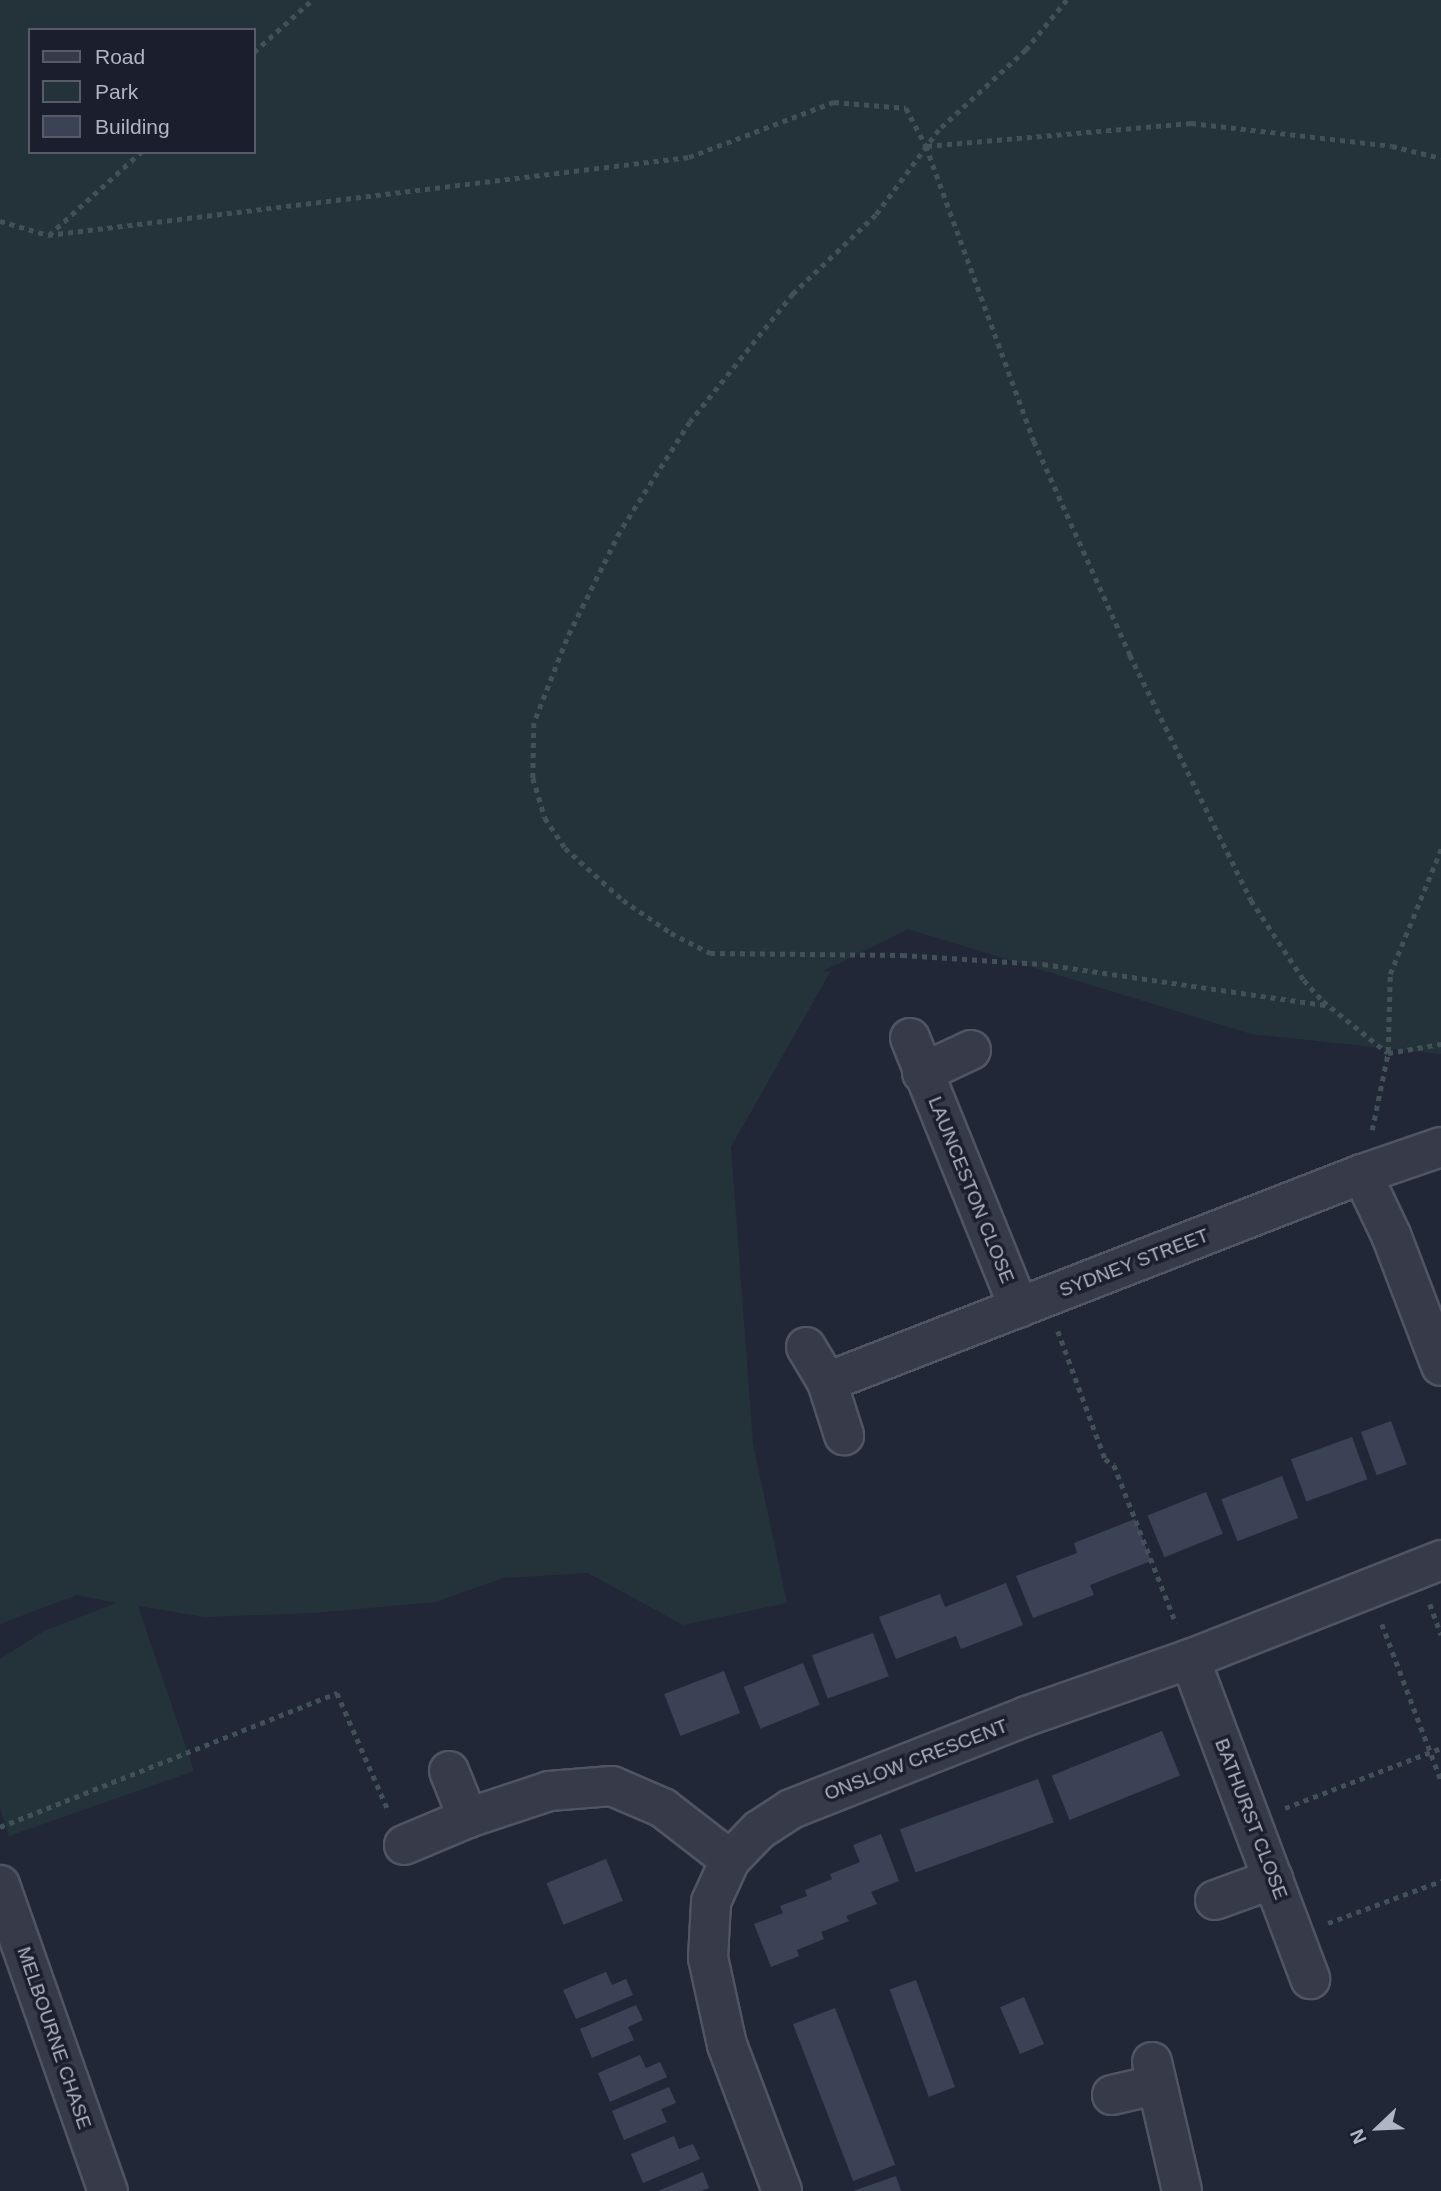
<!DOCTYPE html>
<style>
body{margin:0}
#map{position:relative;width:1441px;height:2191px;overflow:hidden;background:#222738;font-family:Helvetica,sans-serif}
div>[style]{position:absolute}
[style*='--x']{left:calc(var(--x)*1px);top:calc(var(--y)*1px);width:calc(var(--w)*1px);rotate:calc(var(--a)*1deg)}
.green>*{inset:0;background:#243339}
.building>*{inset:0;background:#3b4256;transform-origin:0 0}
.path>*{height:4.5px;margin-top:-2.25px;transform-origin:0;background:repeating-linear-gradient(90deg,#425057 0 5px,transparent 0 10px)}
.roads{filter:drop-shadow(2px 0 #505463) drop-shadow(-2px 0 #505463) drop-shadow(0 2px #505463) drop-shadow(0 -2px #505463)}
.minor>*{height:38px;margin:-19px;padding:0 19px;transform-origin:19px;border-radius:19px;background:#363a49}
span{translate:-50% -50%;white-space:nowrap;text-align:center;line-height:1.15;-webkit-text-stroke:7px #1b1f2d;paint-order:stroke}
.street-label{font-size:19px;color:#b0b4c5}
.legend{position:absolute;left:28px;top:28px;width:228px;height:126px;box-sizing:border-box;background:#1b1f2d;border:2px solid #575b6a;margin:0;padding:9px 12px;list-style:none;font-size:21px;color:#b0b4c5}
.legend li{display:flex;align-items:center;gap:14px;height:35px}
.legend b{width:35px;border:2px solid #575b6a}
.north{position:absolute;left:1343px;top:2093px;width:70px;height:70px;-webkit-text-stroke:5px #1b1f2d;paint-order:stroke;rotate:247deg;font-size:19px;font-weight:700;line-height:28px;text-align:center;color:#b0b4c5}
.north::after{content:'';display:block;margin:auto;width:24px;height:32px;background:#b0b4c5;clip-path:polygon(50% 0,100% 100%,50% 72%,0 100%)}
</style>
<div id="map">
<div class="green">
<i style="clip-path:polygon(evenodd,0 0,1441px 0,1441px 1054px,1251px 1034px,908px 929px,823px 971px,830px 972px,731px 1147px,753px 1444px,787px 1603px,683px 1625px,588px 1573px,503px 1578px,436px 1602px,313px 1613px,205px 1617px,138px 1606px,194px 1771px,9px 1836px,0 1808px,0 1659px,46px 1630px,117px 1603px,77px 1595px,0 1624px,0 0,30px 30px,254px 30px,254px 152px,30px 152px,30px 30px)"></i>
</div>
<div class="building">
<i style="left:1391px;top:1421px;width:46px;height:32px;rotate:70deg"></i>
<i style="left:1352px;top:1437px;width:45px;height:65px;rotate:70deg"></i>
<i style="left:1282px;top:1476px;width:45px;height:65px;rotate:69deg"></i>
<i style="left:1206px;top:1492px;width:45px;height:63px;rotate:68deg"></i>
<i style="clip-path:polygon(1135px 1519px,1151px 1561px,1090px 1585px,1094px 1595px,1033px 1618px,1016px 1576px,1077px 1553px,1074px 1543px)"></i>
<i style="clip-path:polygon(1006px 1583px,1023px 1625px,961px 1649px,956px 1636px,896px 1659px,879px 1617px,940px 1594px,945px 1607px)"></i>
<i style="left:873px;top:1633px;width:46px;height:65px;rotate:70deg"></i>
<i style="left:803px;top:1663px;width:45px;height:64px;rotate:68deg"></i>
<i style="left:724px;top:1671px;width:45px;height:64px;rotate:69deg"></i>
<i style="left:1162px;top:1731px;width:48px;height:119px;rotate:68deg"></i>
<i style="left:1038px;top:1779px;width:46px;height:147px;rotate:70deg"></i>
<i style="clip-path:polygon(881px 1834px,899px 1881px,871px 1892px,877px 1904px,846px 1916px,849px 1921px,821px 1932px,824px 1939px,797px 1950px,799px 1956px,771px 1967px,754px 1924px,783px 1913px,780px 1906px,807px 1896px,805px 1890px,832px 1879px,830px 1874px,860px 1862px,853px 1845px)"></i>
<i style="left:606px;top:1859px;width:45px;height:64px;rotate:68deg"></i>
<i style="clip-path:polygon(606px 1972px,612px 1985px,626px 1979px,633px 1995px,576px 2019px,563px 1990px)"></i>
<i style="left:916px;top:1980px;width:114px;height:28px;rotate:70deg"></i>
<i style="left:1024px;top:1997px;width:51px;height:26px;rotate:67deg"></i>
<i style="clip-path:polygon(636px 2005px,643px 2020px,628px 2027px,634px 2040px,592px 2058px,580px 2029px)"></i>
<i style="left:835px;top:2008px;width:168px;height:45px;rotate:69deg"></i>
<i style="clip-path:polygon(640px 2055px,646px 2068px,660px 2062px,667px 2077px,610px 2102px,598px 2073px)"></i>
<i style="clip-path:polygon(669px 2087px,676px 2103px,661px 2109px,667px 2122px,624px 2140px,612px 2111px)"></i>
<i style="clip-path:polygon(674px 2136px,679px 2149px,693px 2144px,700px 2159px,643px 2183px,631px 2154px)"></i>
<i style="clip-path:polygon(703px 2172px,709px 2188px,701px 2191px,658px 2191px)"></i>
<i style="clip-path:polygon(896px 2176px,901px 2191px,853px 2191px)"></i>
</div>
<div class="path">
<i style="--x:1067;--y:0;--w:65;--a:129.4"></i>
<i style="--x:1026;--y:50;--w:118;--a:137.4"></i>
<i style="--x:939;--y:130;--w:106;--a:126.5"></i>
<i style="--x:876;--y:215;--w:115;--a:136.4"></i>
<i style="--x:793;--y:294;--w:164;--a:128.8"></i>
<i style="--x:690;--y:422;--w:130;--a:122.5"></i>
<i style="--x:620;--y:532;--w:119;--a:116.4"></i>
<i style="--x:567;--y:639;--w:90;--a:111.4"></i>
<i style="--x:534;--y:723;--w:55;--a:91"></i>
<i style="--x:533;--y:778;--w:42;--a:73.3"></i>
<i style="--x:545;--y:818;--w:36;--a:56"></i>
<i style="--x:565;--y:848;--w:78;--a:41.9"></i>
<i style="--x:623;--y:900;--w:58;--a:34.5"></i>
<i style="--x:671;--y:933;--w:44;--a:27.1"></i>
<i style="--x:710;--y:953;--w:192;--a:0.6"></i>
<i style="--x:902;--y:955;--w:141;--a:3.7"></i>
<i style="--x:1043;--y:964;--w:290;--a:8.3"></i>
<i style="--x:254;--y:52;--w:78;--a:-41.9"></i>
<i style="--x:927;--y:146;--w:265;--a:-5"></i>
<i style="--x:1191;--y:123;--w:202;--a:6.5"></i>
<i style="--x:1392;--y:146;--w:50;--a:13.8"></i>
<i style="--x:0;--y:221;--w:50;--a:16.3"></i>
<i style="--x:48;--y:235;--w:646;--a:-6.94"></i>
<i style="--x:689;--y:157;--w:155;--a:-20.8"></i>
<i style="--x:834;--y:102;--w:72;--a:4.8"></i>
<i style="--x:906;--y:108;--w:43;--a:62.2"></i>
<i style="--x:926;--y:146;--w:314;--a:69.9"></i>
<i style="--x:1034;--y:441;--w:235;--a:65.8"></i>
<i style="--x:1130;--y:655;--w:273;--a:63.7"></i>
<i style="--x:1251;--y:900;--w:96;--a:56.5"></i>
<i style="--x:1304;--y:980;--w:28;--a:48"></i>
<i style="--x:1323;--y:1001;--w:83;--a:38.7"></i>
<i style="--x:49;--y:235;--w:124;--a:-42.1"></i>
<i style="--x:1388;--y:1052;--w:78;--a:-88.5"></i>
<i style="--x:1390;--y:974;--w:135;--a:-67.8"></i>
<i style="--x:1372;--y:1130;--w:79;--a:-78.3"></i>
<i style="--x:1388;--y:1053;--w:54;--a:-9.6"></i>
<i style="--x:1058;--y:1331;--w:136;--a:69.8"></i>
<i style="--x:1105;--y:1459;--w:11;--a:34"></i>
<i style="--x:1114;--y:1465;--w:170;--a:68.6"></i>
<i style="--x:1430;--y:1604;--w:33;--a:70"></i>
<i style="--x:1382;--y:1624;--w:167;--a:69.3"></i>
<i style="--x:1285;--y:1808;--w:167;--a:-21"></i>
<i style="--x:0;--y:1827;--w:363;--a:-21.7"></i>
<i style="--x:337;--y:1693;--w:130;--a:66.4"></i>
<i style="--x:1328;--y:1923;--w:121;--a:-20.4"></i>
</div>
<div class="roads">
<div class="minor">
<i style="--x:910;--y:1038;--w:291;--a:68"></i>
<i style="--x:922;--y:1073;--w:54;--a:-25.1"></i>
<i style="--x:1362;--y:1174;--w:68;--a:64.6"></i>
<i style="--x:1391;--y:1235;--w:140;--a:69.1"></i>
<i style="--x:806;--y:1347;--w:41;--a:59"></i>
<i style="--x:827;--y:1382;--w:56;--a:72.2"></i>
<i style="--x:827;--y:1382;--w:574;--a:-21.25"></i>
<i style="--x:1362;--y:1174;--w:83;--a:-18.9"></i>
<i style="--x:1190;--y:1659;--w:342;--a:69.4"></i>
<i style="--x:449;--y:1771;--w:51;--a:68"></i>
<i style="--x:404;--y:1845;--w:69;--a:-22.9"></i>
<i style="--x:468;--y:1818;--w:85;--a:-18.4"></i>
<i style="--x:549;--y:1791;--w:63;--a:-4.5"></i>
<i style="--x:612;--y:1786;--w:56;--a:23.3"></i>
<i style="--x:663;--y:1808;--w:85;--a:37.8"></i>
<i style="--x:0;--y:1885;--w:324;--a:70.6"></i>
<i style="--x:1215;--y:1900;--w:62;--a:-19.9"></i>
<i style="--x:1152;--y:2062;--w:132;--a:76.9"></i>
<i style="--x:1112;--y:2095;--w:44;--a:-13.1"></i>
<i style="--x:782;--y:2191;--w:156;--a:-110.6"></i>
<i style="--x:727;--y:2045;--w:89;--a:-102.3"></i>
<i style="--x:708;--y:1958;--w:56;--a:-86.9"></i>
<i style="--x:711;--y:1902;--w:46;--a:-65.7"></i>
<i style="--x:730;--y:1860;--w:42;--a:-46"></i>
<i style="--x:759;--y:1830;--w:38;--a:-33"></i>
<i style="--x:791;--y:1809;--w:254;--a:-21.5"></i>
<i style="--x:1027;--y:1716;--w:173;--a:-19.3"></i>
<i style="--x:1190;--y:1659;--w:270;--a:-21.5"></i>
</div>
</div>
<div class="street-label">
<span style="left:971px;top:1190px;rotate:68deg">LAUNCESTON CLOSE</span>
<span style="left:1134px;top:1263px;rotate:-21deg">SYDNEY STREET</span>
<span style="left:916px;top:1760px;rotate:-21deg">ONSLOW CRESCENT</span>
<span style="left:1251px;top:1819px;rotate:69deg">BATHURST CLOSE</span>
<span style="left:54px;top:2038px;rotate:71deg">MELBOURNE CHASE</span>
</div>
<ul class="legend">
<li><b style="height:9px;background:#363a49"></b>Road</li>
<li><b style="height:19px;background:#243339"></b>Park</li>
<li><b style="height:19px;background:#3b4256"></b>Building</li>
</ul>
<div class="north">N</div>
</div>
